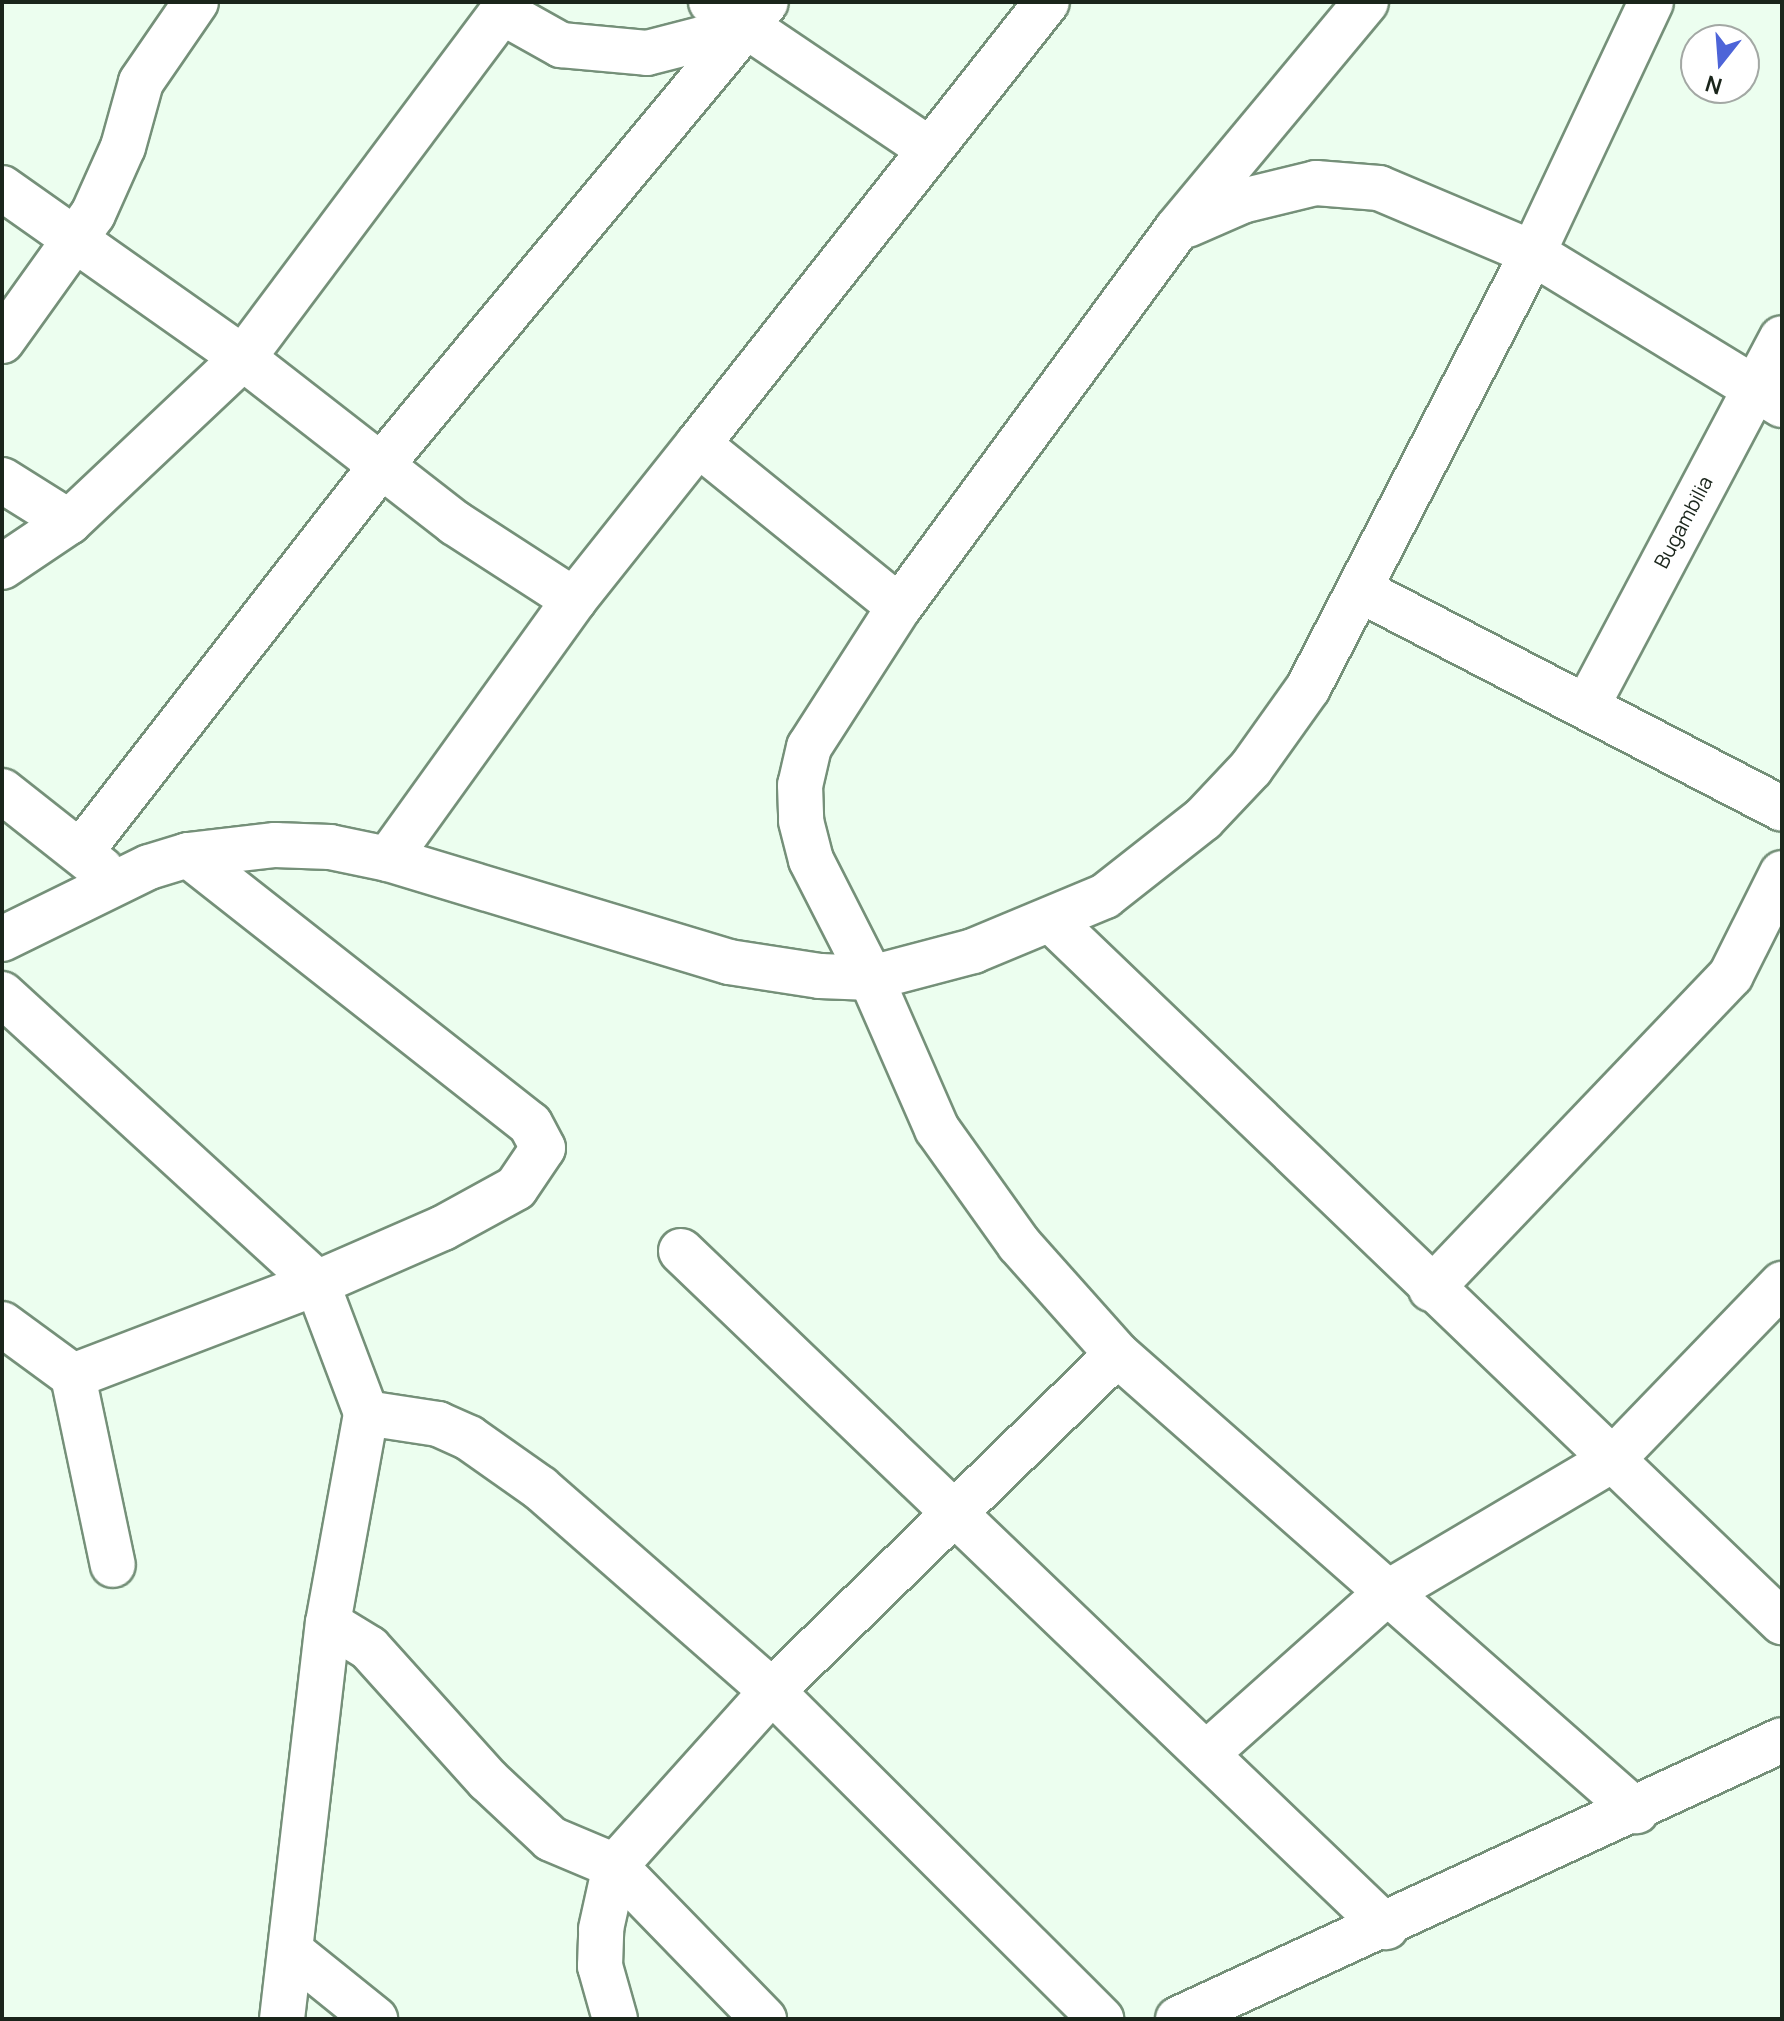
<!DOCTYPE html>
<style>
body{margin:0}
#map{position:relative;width:1784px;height:2021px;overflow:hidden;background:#ecfeef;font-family:Manrope,sans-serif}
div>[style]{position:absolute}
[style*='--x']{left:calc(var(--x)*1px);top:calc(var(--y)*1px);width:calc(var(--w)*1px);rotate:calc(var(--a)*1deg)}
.roads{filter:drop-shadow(2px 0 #759079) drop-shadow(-2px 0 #759079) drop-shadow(0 2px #759079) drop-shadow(0 -2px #759079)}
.minor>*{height:44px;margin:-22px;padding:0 22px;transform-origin:22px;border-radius:22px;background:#fff}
span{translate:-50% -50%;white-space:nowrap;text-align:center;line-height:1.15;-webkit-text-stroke:8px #fff;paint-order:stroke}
.street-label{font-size:20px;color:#1a251b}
.frame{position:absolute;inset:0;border:4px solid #1a251b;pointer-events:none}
.north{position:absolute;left:1680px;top:24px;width:80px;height:80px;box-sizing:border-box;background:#fff;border:2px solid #a3a8a4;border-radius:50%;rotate:197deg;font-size:22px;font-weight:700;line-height:32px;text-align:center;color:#1a251b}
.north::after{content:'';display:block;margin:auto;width:28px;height:36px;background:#4d64d8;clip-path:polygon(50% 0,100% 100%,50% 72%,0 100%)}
</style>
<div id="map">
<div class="roads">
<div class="minor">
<i style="--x:711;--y:2;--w:263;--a:34"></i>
<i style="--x:1366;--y:2;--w:295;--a:129.8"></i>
<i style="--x:1177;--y:229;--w:469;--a:126.3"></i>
<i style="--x:899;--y:607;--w:166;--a:122.7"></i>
<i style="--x:809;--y:747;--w:39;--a:103"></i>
<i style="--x:800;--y:785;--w:36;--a:88"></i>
<i style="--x:801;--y:821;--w:40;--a:75.6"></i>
<i style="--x:811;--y:860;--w:132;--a:63"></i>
<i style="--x:871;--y:978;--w:165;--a:66.4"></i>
<i style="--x:937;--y:1129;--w:141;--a:54.5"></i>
<i style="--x:1019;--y:1244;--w:147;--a:48.3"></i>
<i style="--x:1117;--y:1354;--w:692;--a:41.37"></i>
<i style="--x:502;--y:12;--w:68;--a:29.2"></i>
<i style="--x:561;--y:45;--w:86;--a:5.3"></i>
<i style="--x:647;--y:53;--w:104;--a:-14.4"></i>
<i style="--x:2;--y:188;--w:295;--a:35.2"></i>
<i style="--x:243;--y:358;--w:269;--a:37.9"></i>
<i style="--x:455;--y:523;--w:142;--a:32.9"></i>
<i style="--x:574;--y:600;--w:199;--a:-51.5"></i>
<i style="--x:698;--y:444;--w:259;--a:39"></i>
<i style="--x:1187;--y:225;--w:60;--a:-23.6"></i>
<i style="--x:1242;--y:201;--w:76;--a:-13.7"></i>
<i style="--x:1316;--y:183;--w:63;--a:4.5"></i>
<i style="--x:1379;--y:188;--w:167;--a:22.9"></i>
<i style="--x:1533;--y:253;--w:292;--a:31.4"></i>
<i style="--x:2;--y:341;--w:156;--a:-54.4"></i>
<i style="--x:93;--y:214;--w:73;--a:-65.9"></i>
<i style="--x:123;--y:147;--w:67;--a:-74.5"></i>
<i style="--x:141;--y:82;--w:97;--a:-55.5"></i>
<i style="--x:698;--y:444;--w:563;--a:-51.71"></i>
<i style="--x:2;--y:480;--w:79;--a:32.1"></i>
<i style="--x:2;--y:567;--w:81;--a:-33.9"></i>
<i style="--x:69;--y:522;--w:239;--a:-43.3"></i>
<i style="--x:243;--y:358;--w:444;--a:-53.2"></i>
<i style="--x:1362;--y:591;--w:473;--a:27.4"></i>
<i style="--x:1587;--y:706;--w:416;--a:-62.1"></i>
<i style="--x:2;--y:791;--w:127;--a:38.3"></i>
<i style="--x:82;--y:850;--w:490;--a:-52.1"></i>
<i style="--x:383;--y:463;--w:599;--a:-50.28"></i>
<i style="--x:388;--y:859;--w:319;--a:-54.3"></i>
<i style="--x:1053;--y:922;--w:1011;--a:43.84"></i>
<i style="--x:2;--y:939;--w:164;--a:-26.1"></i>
<i style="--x:149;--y:867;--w:41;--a:-17.1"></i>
<i style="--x:188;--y:855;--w:88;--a:-6.6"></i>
<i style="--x:275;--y:845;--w:55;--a:2.1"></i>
<i style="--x:330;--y:847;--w:59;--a:11.7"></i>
<i style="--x:388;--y:859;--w:356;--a:16.8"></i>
<i style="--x:729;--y:962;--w:92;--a:8.7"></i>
<i style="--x:820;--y:976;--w:51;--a:2.2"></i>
<i style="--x:871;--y:978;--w:106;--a:-14.8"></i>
<i style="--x:973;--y:951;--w:143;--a:-22.6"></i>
<i style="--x:1105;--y:896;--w:125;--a:-38.2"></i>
<i style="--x:1203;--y:819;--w:70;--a:-46.7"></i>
<i style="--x:1251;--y:768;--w:98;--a:-54.5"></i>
<i style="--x:1308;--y:688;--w:490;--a:-62.7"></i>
<i style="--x:1533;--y:253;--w:277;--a:-64.8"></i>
<i style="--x:2;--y:994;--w:427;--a:42.5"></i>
<i style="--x:317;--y:1283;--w:139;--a:69.3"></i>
<i style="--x:366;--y:1413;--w:73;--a:8.7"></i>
<i style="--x:438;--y:1424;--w:34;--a:24"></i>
<i style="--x:469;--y:1438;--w:87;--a:35.2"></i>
<i style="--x:540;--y:1488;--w:308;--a:41.2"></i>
<i style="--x:772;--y:1691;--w:465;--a:44.9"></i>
<i style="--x:681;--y:1251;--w:977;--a:43.8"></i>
<i style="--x:1431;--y:1289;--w:434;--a:-46.3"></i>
<i style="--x:1731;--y:975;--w:114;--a:-63.4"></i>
<i style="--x:2;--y:1324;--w:88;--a:36.2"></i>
<i style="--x:73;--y:1376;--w:193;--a:78.1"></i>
<i style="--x:73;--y:1376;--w:261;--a:-20.9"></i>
<i style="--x:317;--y:1283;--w:137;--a:-23.6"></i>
<i style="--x:443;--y:1228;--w:83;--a:-28.7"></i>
<i style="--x:516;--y:1188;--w:48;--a:-56"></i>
<i style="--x:543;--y:1148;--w:27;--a:-118"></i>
<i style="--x:530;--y:1124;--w:435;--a:-141.8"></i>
<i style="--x:328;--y:1623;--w:48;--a:31.4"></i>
<i style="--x:369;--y:1648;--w:178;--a:48"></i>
<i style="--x:488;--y:1780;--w:86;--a:43.1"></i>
<i style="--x:551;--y:1839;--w:69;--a:22.9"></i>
<i style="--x:615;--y:1866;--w:214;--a:45.8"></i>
<i style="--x:1206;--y:1754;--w:242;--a:-41.7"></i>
<i style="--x:1387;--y:1593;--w:261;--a:-30.6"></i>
<i style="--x:1612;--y:1460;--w:245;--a:-46"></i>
<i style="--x:292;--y:1952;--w:107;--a:38.9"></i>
<i style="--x:282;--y:2019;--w:399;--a:-83.4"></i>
<i style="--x:328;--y:1623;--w:213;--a:-79.7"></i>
<i style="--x:615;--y:2019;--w:55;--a:-105.8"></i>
<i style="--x:600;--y:1966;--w:37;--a:-88"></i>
<i style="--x:601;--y:1929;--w:65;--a:-77.5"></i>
<i style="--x:615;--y:1866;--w:235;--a:-48.1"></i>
<i style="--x:772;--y:1691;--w:482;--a:-44.3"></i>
<i style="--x:1178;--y:2019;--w:665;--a:-24.79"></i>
</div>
</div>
<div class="street-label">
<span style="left:1683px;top:522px;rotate:-62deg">Bugambilia</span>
</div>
<div class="frame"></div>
<div class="north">N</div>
</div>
